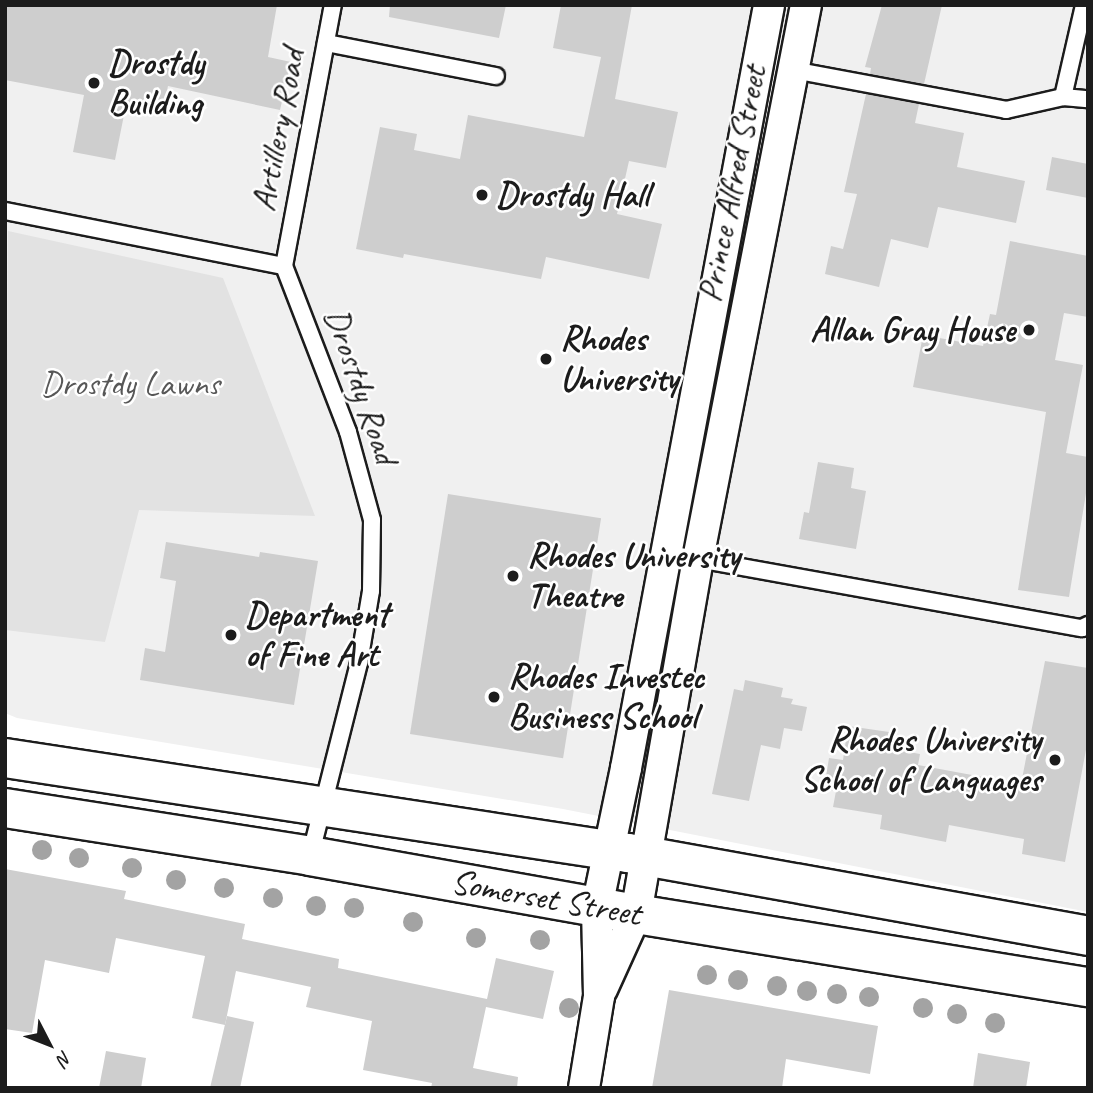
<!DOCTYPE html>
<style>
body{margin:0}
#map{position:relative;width:1093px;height:1093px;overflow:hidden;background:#fff;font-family:Caveat,sans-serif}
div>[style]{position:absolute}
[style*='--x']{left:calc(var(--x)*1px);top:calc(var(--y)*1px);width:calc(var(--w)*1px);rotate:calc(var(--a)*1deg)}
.built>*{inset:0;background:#f0f0f0}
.green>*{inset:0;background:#e2e2e2}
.building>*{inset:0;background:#cecece;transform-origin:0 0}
.roads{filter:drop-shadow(2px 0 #1c1c1c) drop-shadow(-2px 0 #1c1c1c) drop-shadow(0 2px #1c1c1c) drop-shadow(0 -2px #1c1c1c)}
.lane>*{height:16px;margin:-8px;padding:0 8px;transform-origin:8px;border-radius:8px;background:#fff}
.street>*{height:30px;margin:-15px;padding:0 15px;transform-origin:15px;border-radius:15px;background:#fff}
.secondary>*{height:38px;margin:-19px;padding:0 19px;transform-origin:19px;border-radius:19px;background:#fff}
.trees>*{width:20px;height:20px;margin:-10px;border-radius:50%;background:#a3a3a3}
.dots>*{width:19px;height:19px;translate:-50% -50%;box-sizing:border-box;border:4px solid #fff;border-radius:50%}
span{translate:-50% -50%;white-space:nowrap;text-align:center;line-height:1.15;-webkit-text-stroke:5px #fff;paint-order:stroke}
.poi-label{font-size:35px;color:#1c1c1c;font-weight:700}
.left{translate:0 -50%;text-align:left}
.right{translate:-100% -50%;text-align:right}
.street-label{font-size:35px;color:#1c1c1c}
.park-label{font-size:35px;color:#575757}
.frame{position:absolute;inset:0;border:7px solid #1c1c1c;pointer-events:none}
.north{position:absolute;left:14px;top:1009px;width:70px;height:70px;-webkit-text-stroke:5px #fff;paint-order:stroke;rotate:132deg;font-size:19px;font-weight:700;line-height:28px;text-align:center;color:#1c1c1c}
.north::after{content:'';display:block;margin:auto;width:24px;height:32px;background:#1c1c1c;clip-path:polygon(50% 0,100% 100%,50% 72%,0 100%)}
</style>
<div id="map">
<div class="built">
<i style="clip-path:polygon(5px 5px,1088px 5px,1088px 912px,563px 809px,17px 718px,5px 713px)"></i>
</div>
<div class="green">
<i style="clip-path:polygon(8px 231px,223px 278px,315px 516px,139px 510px,105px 642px,5px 630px)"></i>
</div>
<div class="building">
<i style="clip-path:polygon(5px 5px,277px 5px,268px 57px,291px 62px,280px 110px,168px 86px,163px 111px,126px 105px,115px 160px,73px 152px,84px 95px,5px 80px)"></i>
<i style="clip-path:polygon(390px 5px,506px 5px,499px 38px,389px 17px)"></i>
<i style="clip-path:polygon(561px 5px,632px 5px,615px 99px,678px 112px,666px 168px,629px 161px,617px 214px,662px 224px,649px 279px,546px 257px,541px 279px,404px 254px,403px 258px,356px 249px,380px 127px,417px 134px,414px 150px,460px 159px,468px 115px,584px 137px,601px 57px,553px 48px)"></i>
<i style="clip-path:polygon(882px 5px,942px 5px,924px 84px,870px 74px,871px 68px,865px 67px)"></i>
<i style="clip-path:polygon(866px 94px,919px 104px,915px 123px,964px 133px,957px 167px,1025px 181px,1016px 223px,938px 207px,928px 248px,891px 239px,879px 287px,825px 274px,831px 246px,843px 249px,857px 194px,844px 192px)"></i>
<i style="clip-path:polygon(1052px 157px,1088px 164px,1088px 198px,1046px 190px)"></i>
<i style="clip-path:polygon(1010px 241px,1088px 256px,1088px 317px,1064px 313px,1055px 360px,1083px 365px,1066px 453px,1088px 457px,1088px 481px,1069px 597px,1018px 590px,1046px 412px,913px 387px,923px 335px,983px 346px,990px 314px,996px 315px)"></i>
<i style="clip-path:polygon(818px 462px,854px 468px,851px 488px,866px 491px,856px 549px,799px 539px,804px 512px,809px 513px)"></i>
<i style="left:448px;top:494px;width:155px;height:243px;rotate:9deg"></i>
<i style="clip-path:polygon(166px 542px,259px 557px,260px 552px,318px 561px,294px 705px,140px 680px,145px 648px,165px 652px,176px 581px,160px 578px)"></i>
<i style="clip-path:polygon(1045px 661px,1088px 668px,1088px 739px,1065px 862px,1022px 854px,1024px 839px,949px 825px,946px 842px,880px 829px,882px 815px,833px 807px,836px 791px,824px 789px,829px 758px,843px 760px,848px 726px,889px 732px,887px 748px,920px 754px,918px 765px,1021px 784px)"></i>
<i style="clip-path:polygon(745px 680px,783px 688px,781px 697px,793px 699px,791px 704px,807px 707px,802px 731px,784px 728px,780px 749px,761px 745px,749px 801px,712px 794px,734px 689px,743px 691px)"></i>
<i style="clip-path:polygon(5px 869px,126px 891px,124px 899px,245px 924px,242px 939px,339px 959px,338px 968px,487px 999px,496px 958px,554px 971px,543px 1019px,486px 1007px,473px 1068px,518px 1077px,517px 1088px,431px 1088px,432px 1083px,363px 1070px,372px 1021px,306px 1007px,311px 987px,236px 971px,225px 1025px,192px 1018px,205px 956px,116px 938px,109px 973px,45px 960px,32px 1033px,5px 1029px)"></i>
<i style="clip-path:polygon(669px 990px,878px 1026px,870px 1074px,786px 1059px,782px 1088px,652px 1088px)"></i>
<i style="clip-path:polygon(227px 1016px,254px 1022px,240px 1088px,210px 1088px)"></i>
<i style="clip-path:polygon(106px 1051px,146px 1058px,141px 1088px,99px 1088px)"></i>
<i style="clip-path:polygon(978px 1053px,1030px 1062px,1026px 1088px,973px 1088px)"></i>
</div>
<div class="roads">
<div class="lane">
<i style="--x:326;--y:43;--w:173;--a:11"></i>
<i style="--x:793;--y:70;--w:217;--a:10.6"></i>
<i style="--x:1006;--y:110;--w:58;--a:-12.8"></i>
<i style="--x:1063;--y:97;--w:25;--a:5"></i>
<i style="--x:1063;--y:97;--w:94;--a:-77.1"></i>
<i style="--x:5;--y:211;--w:284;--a:11.2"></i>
<i style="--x:284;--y:266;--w:178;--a:68.9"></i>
<i style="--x:348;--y:432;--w:91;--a:74.7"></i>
<i style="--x:372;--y:520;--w:71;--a:90.8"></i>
<i style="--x:371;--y:591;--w:73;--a:99.5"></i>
<i style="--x:359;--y:663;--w:199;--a:104.2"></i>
<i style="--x:284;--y:266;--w:266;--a:-79.4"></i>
<i style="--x:664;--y:553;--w:425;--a:10.2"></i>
<i style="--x:1082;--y:628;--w:7;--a:-27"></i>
</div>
<div class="street">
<i style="--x:602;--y:989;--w:82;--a:-65.6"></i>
<i style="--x:636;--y:914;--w:360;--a:-80.1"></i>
<i style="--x:698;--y:559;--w:564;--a:-78.97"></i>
<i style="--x:584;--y:1088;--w:93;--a:-80.7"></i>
<i style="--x:599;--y:996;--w:89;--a:-91.3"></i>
<i style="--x:597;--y:907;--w:142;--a:-78.2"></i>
<i style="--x:626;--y:768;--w:776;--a:-79.38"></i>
</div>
<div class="secondary">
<i style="--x:5;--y:758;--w:630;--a:8.67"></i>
<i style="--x:628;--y:853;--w:467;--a:10.2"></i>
<i style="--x:5;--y:808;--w:309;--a:8.9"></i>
<i style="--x:310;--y:856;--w:331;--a:10.1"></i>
<i style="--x:636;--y:914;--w:458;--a:9.2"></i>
</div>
</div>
<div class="trees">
<i style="left:42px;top:850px"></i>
<i style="left:79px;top:858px"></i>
<i style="left:132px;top:868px"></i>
<i style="left:176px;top:880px"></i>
<i style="left:224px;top:888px"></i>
<i style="left:273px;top:898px"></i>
<i style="left:316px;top:906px"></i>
<i style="left:354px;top:908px"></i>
<i style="left:413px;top:922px"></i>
<i style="left:476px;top:938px"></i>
<i style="left:540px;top:940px"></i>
<i style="left:707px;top:975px"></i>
<i style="left:738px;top:980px"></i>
<i style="left:777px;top:986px"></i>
<i style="left:807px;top:991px"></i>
<i style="left:837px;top:994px"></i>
<i style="left:869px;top:997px"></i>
<i style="left:569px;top:1008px"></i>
<i style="left:923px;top:1008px"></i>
<i style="left:957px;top:1014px"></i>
<i style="left:995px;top:1023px"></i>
</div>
<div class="dots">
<i style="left:94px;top:83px;background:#1c1c1c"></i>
<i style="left:482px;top:195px;background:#1c1c1c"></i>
<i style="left:1029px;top:330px;background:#1c1c1c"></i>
<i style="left:546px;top:359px;background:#1c1c1c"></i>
<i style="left:513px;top:576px;background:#1c1c1c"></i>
<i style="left:231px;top:635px;background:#1c1c1c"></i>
<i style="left:494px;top:697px;background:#1c1c1c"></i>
<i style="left:1055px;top:760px;background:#1c1c1c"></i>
</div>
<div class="poi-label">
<span class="left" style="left:108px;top:83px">Drostdy<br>Building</span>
<span class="left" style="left:496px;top:195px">Drostdy Hall</span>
<span class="right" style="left:1015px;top:330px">Allan Gray House</span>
<span class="left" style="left:560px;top:359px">Rhodes<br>University</span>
<span class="left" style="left:527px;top:576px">Rhodes University<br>Theatre</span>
<span class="left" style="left:245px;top:635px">Department<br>of Fine Art</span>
<span class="left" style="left:508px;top:697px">Rhodes Investec<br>Business School</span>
<span class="right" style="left:1041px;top:760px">Rhodes University<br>School of Languages</span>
</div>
<div class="street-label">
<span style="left:278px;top:130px;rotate:-79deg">Artillery Road</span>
<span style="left:732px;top:184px;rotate:-79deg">Prince Alfred Street</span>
<span style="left:361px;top:386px;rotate:71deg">Drostdy Road</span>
<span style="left:546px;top:898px;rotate:10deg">Somerset Street</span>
</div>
<div class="park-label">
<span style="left:130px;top:384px">Drostdy Lawns</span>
</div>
<div class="frame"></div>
<div class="north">N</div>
</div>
